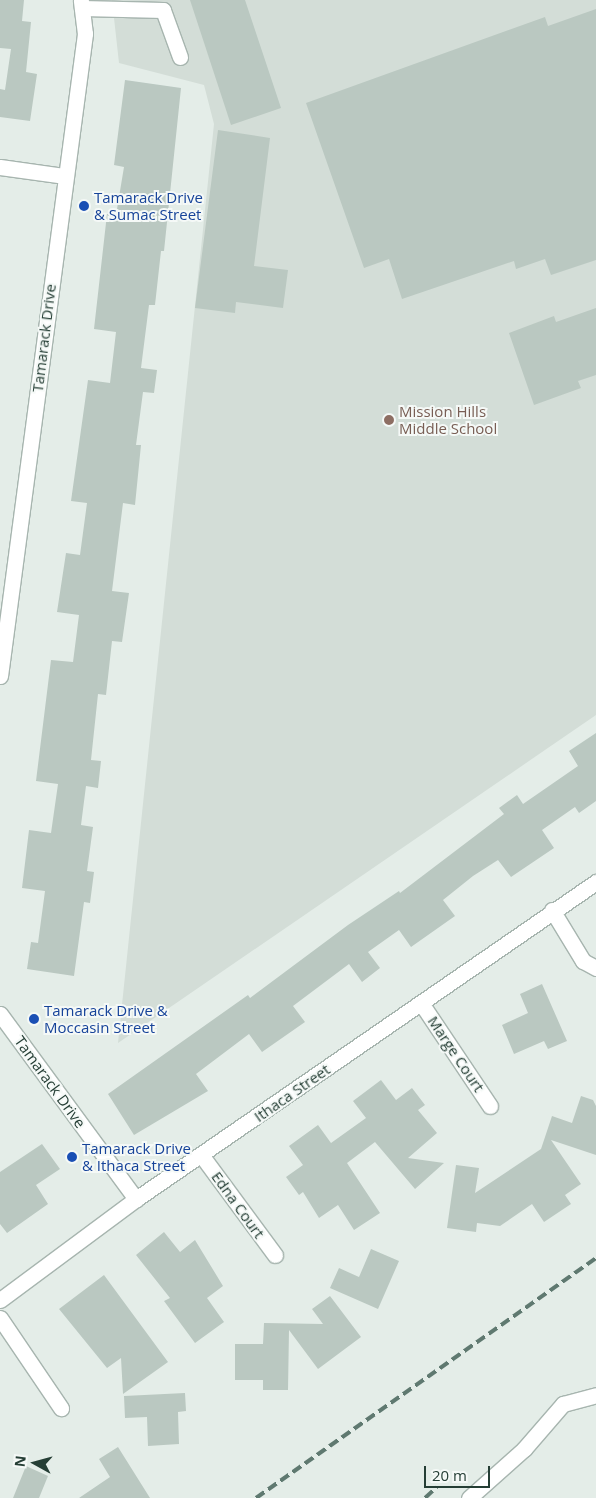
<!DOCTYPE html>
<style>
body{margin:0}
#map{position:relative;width:596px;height:1498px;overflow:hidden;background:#e4ede8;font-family:"Open Sans",sans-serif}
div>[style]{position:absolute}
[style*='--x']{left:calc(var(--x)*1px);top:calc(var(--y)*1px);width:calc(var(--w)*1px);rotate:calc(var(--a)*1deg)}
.built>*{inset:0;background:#d3ddd7}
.building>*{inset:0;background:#bac8c1}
.roads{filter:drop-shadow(1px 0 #a7b5af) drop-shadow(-1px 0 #a7b5af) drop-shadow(0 1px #a7b5af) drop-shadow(0 -1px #a7b5af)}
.minor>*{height:15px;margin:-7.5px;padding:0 7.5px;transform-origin:7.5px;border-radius:7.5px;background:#fff}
.rail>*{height:4px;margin-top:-2px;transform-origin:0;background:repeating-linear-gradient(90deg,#5f7970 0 10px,transparent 0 15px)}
.dots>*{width:14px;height:14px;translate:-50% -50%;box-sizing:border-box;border:2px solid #f5f9f7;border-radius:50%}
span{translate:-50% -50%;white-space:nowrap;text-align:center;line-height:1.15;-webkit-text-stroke:4px #f5f9f7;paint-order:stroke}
.transit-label{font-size:15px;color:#164399}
.left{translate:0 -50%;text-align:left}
.street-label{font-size:15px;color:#253e35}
.education-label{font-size:15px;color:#785e54}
.north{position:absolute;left:10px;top:1438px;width:50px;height:50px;-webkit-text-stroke:4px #f5f9f7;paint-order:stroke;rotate:277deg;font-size:14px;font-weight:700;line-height:20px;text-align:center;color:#253e35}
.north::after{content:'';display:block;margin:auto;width:18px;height:22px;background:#253e35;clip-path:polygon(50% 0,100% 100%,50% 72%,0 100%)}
.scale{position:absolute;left:424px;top:1466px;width:66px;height:22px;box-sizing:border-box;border:2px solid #253e35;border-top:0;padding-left:6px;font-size:15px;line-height:18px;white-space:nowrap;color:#253e35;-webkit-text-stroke:4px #f5f9f7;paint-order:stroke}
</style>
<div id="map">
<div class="built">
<i style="clip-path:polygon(112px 0,596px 0,596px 715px,118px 1043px,214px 124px,204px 85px,119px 63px)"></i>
</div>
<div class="building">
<i style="clip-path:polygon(0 0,24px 0,22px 21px,31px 22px,26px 72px,37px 74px,30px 121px,0 117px,0 89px,5px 90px,11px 49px,0 48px)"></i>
<i style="clip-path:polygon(190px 0,245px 0,281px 108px,231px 125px)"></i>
<i style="clip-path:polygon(596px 9px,596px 260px,551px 275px,545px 259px,516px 269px,514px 261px,402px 299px,389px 259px,364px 268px,306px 103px,545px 17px,548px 26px)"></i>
<i style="clip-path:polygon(125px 80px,181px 88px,164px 251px,161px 251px,155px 305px,149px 305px,141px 368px,157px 370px,154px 393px,143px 392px,136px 445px,141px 445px,135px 505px,123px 503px,112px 591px,129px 593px,122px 642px,112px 641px,106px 695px,98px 694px,91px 760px,101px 761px,98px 788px,86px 786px,81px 825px,93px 827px,87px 871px,94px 872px,90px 903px,84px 902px,74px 976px,27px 969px,31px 942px,38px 943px,45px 891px,22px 888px,29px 830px,51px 833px,58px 784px,36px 781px,51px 660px,73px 662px,79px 615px,57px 612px,66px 553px,80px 555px,87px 503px,71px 501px,88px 380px,110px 383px,116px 332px,94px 329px,107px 214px,116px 215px,124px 167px,114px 165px)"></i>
<i style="clip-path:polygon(218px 130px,270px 138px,254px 266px,288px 270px,283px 308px,236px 302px,235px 313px,195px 308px)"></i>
<i style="clip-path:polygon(596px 308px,596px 375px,578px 381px,581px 388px,534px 405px,509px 333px,554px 316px,556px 322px)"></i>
<i style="clip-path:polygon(596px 733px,596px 801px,579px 813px,575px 807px,542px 830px,554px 848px,511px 877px,498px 860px,473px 876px,443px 900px,455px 916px,411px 947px,399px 930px,368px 952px,380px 968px,362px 982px,349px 964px,293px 1006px,305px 1022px,262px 1052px,249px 1034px,196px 1074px,208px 1091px,134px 1135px,108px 1094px,248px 995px,250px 998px,348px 925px,399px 891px,400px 893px,504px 814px,499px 808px,517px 795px,523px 804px,578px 766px,569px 751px)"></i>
<i style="clip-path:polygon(542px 984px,567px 1041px,548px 1049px,544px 1041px,514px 1054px,502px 1025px,528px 1013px,520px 994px)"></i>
<i style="clip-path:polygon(381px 1080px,396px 1100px,412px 1088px,425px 1105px,418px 1110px,437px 1133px,408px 1158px,444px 1163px,415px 1189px,375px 1142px,347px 1163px,380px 1213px,354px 1230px,338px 1205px,319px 1218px,303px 1192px,299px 1195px,286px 1177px,303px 1165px,289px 1146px,318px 1125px,331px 1143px,366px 1118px,353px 1101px)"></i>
<i style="clip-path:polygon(581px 1096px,593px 1100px,596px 1106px,596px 1155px,551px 1140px,581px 1184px,565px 1195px,571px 1204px,544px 1222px,532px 1204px,500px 1226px,477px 1223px,476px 1232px,447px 1228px,456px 1165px,479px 1168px,475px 1193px,541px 1149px,552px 1116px,572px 1123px)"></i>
<i style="clip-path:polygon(42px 1144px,60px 1169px,36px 1185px,48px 1204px,7px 1233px,0 1224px,0 1172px)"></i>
<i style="clip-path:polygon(164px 1232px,180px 1252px,195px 1240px,223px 1286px,207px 1298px,224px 1322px,195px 1343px,164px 1301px,170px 1298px,136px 1255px)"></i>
<i style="clip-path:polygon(371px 1249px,399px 1261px,378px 1309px,330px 1288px,339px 1268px,359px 1277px)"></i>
<i style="clip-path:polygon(104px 1275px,168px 1362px,123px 1394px,121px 1358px,107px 1368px,59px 1309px)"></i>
<i style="clip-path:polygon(330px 1296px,361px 1337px,318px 1369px,289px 1330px,288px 1390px,263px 1390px,263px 1380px,235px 1380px,235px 1344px,263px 1344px,264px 1323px,323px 1324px,312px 1309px)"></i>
<i style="clip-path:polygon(185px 1393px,186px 1411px,178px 1412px,179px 1444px,148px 1446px,147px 1417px,125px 1418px,124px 1396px)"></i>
<i style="clip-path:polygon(118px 1447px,150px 1498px,79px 1498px,110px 1477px,99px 1459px)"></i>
<i style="clip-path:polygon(26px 1466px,48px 1476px,39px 1498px,13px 1498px)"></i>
</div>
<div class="roads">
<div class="minor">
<i style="--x:82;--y:8;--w:81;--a:1.4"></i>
<i style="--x:163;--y:10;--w:50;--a:70.1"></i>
<i style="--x:0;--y:167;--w:66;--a:7.9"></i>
<i style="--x:0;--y:676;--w:648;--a:-82.46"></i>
<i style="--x:85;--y:34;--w:34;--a:-97"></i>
<i style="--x:552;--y:910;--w:60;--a:58.7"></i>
<i style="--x:583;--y:961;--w:15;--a:28"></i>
<i style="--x:421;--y:1003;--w:124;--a:56.2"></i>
<i style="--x:0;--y:1014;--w:230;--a:53.7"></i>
<i style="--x:202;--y:1156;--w:123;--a:53.6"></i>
<i style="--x:0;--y:1300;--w:169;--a:-36.6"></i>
<i style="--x:136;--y:1199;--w:559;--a:-34.57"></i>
<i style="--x:0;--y:1318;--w:109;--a:55.9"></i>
<i style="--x:469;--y:1498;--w:74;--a:-41.7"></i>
<i style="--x:524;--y:1449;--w:60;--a:-49.1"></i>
<i style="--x:563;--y:1404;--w:34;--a:-15"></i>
</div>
</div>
<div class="rail">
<i style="--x:256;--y:1498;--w:416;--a:-35.2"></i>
<i style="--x:425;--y:1498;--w:16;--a:-43"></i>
</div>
<div class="dots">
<i style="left:84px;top:206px;background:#1a4fb4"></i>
<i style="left:389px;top:420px;background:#8d6e63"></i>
<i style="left:34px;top:1019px;background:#1a4fb4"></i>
<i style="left:72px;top:1157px;background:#1a4fb4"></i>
</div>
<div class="transit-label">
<span class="left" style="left:94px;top:206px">Tamarack Drive<br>&amp; Sumac Street</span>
<span class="left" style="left:44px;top:1019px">Tamarack Drive &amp;<br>Moccasin Street</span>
<span class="left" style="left:82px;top:1157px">Tamarack Drive<br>&amp; Ithaca Street</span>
</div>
<div class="street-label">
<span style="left:44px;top:338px;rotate:-83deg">Tamarack Drive</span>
<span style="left:456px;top:1054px;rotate:56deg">Marge Court</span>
<span style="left:50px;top:1082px;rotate:54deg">Tamarack Drive</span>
<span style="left:292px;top:1093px;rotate:-35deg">Ithaca Street</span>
<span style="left:238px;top:1205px;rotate:54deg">Edna Court</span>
</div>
<div class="education-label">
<span class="left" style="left:399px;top:420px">Mission Hills<br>Middle School</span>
</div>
<div class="north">N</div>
<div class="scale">20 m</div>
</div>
